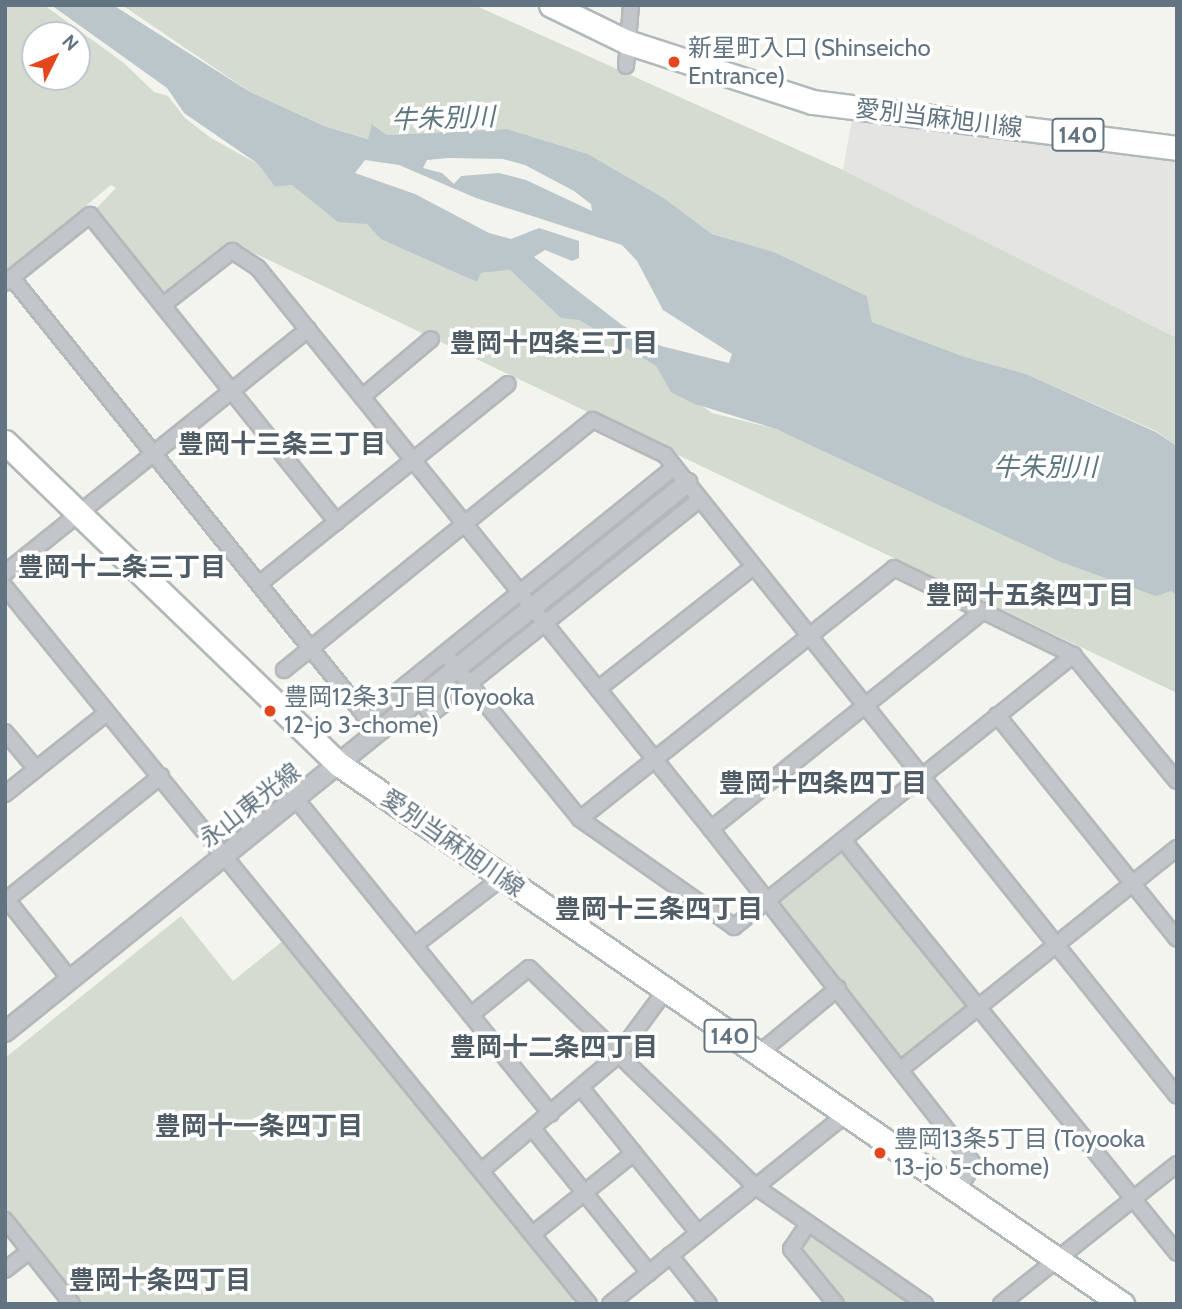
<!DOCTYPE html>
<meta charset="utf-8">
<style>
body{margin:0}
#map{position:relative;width:1182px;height:1309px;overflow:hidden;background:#f4f4ef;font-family:Cabin,"Noto Sans JP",sans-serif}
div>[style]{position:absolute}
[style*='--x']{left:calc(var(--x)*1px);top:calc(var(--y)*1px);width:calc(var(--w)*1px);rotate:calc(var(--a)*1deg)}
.built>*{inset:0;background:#e4e5e3}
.green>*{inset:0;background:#d4dbd0;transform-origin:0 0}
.water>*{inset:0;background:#bac6ca}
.roads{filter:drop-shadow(2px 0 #b3b8bb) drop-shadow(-2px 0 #b3b8bb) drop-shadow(0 2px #b3b8bb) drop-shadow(0 -2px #b3b8bb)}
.minor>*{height:14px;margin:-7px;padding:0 7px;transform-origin:7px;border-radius:7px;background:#c3c6c9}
.tertiary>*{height:18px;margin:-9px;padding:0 9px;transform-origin:9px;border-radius:9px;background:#c3c6c9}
.primary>*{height:23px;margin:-11.5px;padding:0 11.5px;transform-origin:11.5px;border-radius:11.5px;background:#fff}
.dots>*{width:19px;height:19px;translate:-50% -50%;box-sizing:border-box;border:4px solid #fff;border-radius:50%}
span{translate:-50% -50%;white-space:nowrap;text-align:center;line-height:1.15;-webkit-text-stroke:7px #fff;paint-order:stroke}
.shield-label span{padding:2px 5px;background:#fff;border:2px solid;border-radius:5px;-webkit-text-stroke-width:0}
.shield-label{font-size:23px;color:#627481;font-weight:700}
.poi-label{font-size:24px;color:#627481}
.left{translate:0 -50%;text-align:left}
.street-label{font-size:24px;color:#627481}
.water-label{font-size:26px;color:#5e777f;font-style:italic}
.neighbourhood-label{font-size:26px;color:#505d66;font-weight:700}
.frame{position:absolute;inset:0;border:7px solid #627481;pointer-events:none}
.north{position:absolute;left:21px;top:21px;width:70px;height:70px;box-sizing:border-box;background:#fff;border:2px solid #c0c7cd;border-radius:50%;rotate:47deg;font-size:19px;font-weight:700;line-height:28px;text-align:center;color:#627481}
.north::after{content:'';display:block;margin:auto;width:24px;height:32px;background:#e4471e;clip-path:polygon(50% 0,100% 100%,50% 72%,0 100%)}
</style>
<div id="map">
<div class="built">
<i style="clip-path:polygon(852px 119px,1177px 157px,1177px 338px,843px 170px)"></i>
</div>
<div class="green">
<i style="clip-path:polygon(evenodd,5px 5px,44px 5px,124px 63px,154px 92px,168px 96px,185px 118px,211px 138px,258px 164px,275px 187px,292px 185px,476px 282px,481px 273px,510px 270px,561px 317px,579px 320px,656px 366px,663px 377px,712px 413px,776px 429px,1171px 591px,1177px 596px,1177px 693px,231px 242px,232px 251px,163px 305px,90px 215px,116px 188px,111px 185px,5px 272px,5px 5px,35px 35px,77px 35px,77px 77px,35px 77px,35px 35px)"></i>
<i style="clip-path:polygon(122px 5px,474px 5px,843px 170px,1177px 338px,1177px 446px,1156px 431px,1026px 374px,965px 357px,872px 322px,867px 296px,774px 252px,712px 234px,664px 198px,588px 154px,507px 129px,387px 135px,373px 124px,369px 139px,324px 126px,250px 92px)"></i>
<i style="left:843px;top:840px;width:215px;height:97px;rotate:51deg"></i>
<i style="clip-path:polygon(181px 916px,233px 981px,284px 940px,576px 1298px,569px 1304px,81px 1304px,5px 1209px,5px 1058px)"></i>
<i style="clip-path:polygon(808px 1224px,925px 1304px,836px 1304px,791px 1249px)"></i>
</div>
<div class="water">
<i style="clip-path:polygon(evenodd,51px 5px,113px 5px,250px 92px,324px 126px,368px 139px,372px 124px,387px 135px,507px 129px,588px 154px,664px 198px,712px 234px,774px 252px,867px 296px,872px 322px,965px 357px,1026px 374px,1156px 432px,1177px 446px,1177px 596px,1171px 591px,1156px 596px,1061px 562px,776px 429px,692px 403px,671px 392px,656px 366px,579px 320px,561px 318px,510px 270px,481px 273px,477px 282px,381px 239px,367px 224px,338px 222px,292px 185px,275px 187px,258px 164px,184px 113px,167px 88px,51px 5px,448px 158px,503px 159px,525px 165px,574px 191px,591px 204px,592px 211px,526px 180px,499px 173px,461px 176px,454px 184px,442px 173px,423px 168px,427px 160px,448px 158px,51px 5px,365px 160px,399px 165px,476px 198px,622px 245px,637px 261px,663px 310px,732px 354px,729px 363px,661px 346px,622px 325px,534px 257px,545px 250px,572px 261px,579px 258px,579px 241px,539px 228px,511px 239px,489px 233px,415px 194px,355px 173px,365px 160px)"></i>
</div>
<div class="roads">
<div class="minor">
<i style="--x:626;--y:66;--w:61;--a:-85.3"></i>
<i style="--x:12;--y:278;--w:564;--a:51.12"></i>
<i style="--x:366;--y:717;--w:397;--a:-39"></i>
<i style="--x:5;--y:283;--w:109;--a:-38.7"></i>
<i style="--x:90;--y:215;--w:394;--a:51.2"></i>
<i style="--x:163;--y:305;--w:88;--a:-38"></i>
<i style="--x:232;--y:251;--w:31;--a:33"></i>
<i style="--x:258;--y:268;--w:721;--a:51.08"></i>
<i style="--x:711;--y:829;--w:426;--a:51.9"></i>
<i style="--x:974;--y:1164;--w:32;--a:122"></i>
<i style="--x:362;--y:397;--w:90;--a:-40"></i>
<i style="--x:5;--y:573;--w:389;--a:-38.8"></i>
<i style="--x:259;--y:584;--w:319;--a:-38.8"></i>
<i style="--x:5;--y:587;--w:925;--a:50.84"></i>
<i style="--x:450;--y:660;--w:205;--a:50.7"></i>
<i style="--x:580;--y:819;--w:188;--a:35"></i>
<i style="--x:734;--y:927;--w:435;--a:-38.7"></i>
<i style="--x:284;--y:670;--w:397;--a:-39"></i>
<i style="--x:593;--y:420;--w:80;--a:25.9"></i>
<i style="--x:665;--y:455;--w:820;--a:51.38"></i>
<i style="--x:598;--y:689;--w:197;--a:-38.2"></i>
<i style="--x:420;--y:700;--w:18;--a:52"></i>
<i style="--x:431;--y:714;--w:344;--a:-38.6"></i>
<i style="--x:997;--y:715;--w:287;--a:51.2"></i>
<i style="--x:5;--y:732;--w:48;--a:50"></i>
<i style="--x:5;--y:794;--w:130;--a:-38.5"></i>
<i style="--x:296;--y:799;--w:405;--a:51"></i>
<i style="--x:580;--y:819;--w:402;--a:-38.6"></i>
<i style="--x:894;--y:568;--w:199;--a:25.9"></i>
<i style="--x:1073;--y:655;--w:163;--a:50.5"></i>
<i style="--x:711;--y:829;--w:349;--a:-38.7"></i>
<i style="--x:843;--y:840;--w:531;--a:51.04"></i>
<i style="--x:5;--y:897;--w:105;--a:51.6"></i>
<i style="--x:5;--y:901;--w:200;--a:-38.7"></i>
<i style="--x:415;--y:945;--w:111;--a:-37.7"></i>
<i style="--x:472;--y:1014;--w:73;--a:-38.9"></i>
<i style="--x:529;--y:968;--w:315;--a:44"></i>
<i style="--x:756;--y:1187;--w:206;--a:34.7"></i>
<i style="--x:757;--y:1055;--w:105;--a:-39.6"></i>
<i style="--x:901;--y:1069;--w:354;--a:-38.7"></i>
<i style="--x:582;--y:1089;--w:185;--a:51.1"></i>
<i style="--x:533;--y:1129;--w:185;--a:51.1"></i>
<i style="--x:481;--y:1171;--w:178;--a:-40.2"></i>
<i style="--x:617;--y:1056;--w:81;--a:-53.6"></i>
<i style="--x:5;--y:1220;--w:107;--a:51.4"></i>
<i style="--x:808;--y:1224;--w:30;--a:124"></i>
<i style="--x:791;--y:1249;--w:71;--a:50.7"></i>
<i style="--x:534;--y:1233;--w:128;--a:-38.7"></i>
<i style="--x:670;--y:1255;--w:63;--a:51.5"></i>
<i style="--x:5;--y:1270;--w:31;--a:-38"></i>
<i style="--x:610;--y:1304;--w:302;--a:-38.8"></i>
<i style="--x:1001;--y:1304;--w:225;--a:-38.5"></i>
</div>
<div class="tertiary">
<i style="--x:5;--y:1032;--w:876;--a:-38.83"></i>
</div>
<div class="primary">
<i style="--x:551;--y:5;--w:85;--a:26"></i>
<i style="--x:627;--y:42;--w:195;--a:17.9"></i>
<i style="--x:813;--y:102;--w:367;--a:7.2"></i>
<i style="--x:5;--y:442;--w:465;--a:44"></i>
<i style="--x:340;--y:765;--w:950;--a:34.58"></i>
</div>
</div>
<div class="dots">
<i style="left:674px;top:62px;background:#e4471e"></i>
<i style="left:270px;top:711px;background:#e4471e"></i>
<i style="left:880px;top:1153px;background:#e4471e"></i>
</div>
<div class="shield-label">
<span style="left:1078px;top:135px">140</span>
<span style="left:730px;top:1036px">140</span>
</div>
<div class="poi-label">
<span class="left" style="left:688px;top:62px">新星町入口 (Shinseicho<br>Entrance)</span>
<span class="left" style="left:284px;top:711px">豊岡12条3丁目 (Toyooka<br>12-jo 3-chome)</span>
<span class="left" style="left:894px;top:1153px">豊岡13条5丁目 (Toyooka<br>13-jo 5-chome)</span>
</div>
<div class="street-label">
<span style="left:939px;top:118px;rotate:7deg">愛別当麻旭川線</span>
<span style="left:250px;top:805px;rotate:-38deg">永山東光線</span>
<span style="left:453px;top:843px;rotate:35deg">愛別当麻旭川線</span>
</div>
<div class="water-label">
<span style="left:443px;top:119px;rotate:-2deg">牛朱別川</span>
<span style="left:1045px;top:468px">牛朱別川</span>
</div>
<div class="neighbourhood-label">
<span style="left:554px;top:344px">豊岡十四条三丁目</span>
<span style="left:282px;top:445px">豊岡十三条三丁目</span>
<span style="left:122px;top:568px">豊岡十二条三丁目</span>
<span style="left:1030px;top:596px">豊岡十五条四丁目</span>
<span style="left:823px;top:784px">豊岡十四条四丁目</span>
<span style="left:659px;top:910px">豊岡十三条四丁目</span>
<span style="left:554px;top:1048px">豊岡十二条四丁目</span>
<span style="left:259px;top:1127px">豊岡十一条四丁目</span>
<span style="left:160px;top:1281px">豊岡十条四丁目</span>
</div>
<div class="frame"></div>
<div class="north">N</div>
</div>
